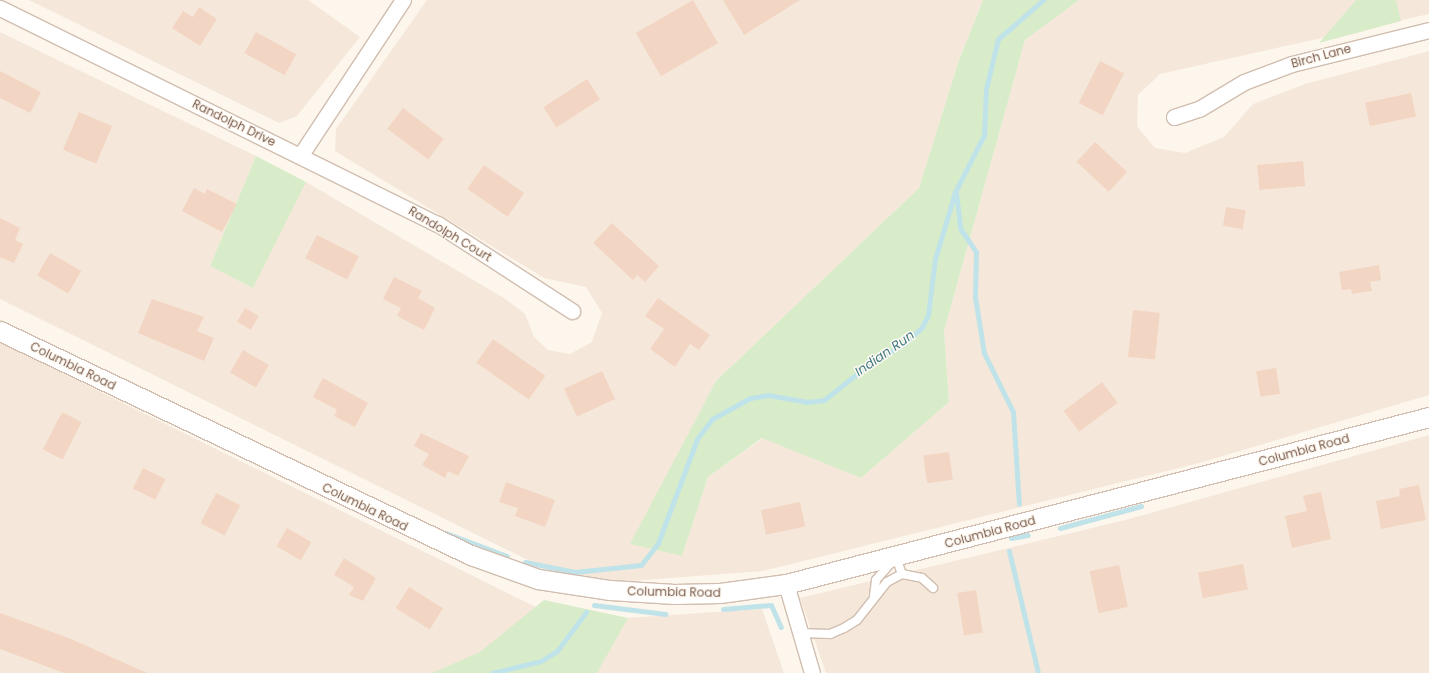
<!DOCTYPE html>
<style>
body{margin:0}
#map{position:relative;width:1429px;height:673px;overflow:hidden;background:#fdf6ec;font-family:Poppins,sans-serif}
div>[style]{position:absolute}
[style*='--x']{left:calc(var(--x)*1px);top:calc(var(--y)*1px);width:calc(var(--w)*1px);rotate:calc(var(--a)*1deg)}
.residential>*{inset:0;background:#f5e8da}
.green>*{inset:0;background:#d8ecc9}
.stream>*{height:5px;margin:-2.5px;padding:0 2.5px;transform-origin:2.5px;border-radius:2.5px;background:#bfe3e8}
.building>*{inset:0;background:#f3d5c3;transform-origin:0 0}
.roads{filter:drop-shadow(1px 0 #d1beb0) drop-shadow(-1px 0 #d1beb0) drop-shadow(0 1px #d1beb0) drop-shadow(0 -1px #d1beb0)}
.service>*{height:8px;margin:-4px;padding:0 4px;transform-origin:4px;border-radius:4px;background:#fff}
.minor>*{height:15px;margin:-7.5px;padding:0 7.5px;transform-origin:7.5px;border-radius:7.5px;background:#fff}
.tertiary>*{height:19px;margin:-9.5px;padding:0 9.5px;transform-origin:9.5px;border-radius:9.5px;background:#fff}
span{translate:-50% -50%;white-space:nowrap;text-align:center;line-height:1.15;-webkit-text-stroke:3px #fffaf3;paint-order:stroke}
.street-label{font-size:12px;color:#7a5c4d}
.water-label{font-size:13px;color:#437c86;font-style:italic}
</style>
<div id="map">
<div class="residential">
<i style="clip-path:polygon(29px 0,308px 0,360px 37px,297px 116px,279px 123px)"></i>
<i style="clip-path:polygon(427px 0,983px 0,959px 60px,919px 188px,716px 381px,631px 544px,682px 556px,708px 477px,763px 438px,861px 478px,949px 402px,944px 331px,1025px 40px,1079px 0,1429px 0,1429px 14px,1160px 74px,1138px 95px,1137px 126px,1155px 148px,1185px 153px,1224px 137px,1253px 104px,1305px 84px,1429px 51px,1429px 395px,1199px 463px,763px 571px,578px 585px,0 299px,0 32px,256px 156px,210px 266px,253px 287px,306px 182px,504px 298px,525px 314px,534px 337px,548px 350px,570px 354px,592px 342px,602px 313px,586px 287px,544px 278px,335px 151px,336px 129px)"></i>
<i style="clip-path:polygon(0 342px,566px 622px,762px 609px,784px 673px,0 673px)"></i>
<i style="clip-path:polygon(1429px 435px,1429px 673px,826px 673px,800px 598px,1129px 519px)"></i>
</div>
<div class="green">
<i style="clip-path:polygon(983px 0,1079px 0,1025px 40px,944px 331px,949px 402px,861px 478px,762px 438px,708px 477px,682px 556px,630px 544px,716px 381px,919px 188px,959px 60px)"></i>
<i style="clip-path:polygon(1356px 0,1396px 0,1401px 21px,1319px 43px)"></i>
<i style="clip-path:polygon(256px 156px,306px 182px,253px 288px,210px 266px)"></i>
<i style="clip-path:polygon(544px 600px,628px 618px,597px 673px,432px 673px,480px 652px)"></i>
</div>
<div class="stream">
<i style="--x:956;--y:193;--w:35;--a:83"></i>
<i style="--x:960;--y:228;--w:29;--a:56"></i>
<i style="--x:976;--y:252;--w:45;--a:91.3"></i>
<i style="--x:975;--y:297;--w:57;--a:80.9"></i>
<i style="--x:984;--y:353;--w:66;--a:63.8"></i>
<i style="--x:1013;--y:412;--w:92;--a:86.3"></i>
<i style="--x:1060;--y:528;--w:84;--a:-15.2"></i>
<i style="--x:446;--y:533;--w:65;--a:20.7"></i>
<i style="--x:1011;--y:538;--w:17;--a:-10"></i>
<i style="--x:1009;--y:551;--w:125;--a:76.6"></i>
<i style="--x:525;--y:562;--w:51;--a:11.3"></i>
<i style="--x:575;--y:572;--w:66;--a:-6.1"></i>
<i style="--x:641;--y:565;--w:28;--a:-52"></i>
<i style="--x:658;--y:543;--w:111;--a:-69.4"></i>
<i style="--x:697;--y:439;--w:25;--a:-53"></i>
<i style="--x:712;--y:419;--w:43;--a:-28.9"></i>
<i style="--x:750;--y:398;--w:18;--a:-9"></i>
<i style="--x:768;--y:395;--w:39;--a:10"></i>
<i style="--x:806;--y:402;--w:18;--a:-6"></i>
<i style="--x:824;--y:400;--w:56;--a:-38.5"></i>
<i style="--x:868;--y:365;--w:43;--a:-30.7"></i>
<i style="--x:905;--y:343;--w:23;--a:-43"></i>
<i style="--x:922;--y:327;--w:13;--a:-63"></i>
<i style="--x:928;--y:315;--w:56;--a:-82.9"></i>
<i style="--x:935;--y:259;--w:70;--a:-73.4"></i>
<i style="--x:955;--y:192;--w:64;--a:-63"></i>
<i style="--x:984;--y:135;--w:46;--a:-87.5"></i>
<i style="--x:986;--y:89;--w:51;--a:-76.5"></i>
<i style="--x:998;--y:39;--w:60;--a:-40.9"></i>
<i style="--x:594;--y:605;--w:72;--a:7.2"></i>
<i style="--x:723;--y:609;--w:48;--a:-4.8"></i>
<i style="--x:771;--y:605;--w:24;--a:66"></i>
<i style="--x:492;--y:673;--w:50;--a:-13.8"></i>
<i style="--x:541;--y:661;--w:19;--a:-32"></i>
<i style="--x:557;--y:651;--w:49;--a:-53.4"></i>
</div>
<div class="building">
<i style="left:693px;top:0;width:50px;height:66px;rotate:60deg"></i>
<i style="clip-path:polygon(723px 0,800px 0,744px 35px)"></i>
<i style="clip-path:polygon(199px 7px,217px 19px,200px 46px,172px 28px,183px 11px,193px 17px)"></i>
<i style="left:256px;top:32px;width:46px;height:24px;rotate:29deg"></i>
<i style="left:1100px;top:61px;width:27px;height:47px;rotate:27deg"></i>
<i style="clip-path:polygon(0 71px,41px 92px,30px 113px,0 98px)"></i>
<i style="left:587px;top:79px;width:24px;height:52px;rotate:57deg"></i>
<i style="left:1411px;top:93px;width:24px;height:47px;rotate:78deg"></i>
<i style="left:403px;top:108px;width:51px;height:26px;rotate:37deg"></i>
<i style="left:79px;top:112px;width:36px;height:41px;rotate:23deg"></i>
<i style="left:1095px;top:142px;width:44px;height:27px;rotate:43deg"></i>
<i style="left:1303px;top:161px;width:25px;height:46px;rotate:85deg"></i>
<i style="left:484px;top:165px;width:49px;height:29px;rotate:35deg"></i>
<i style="clip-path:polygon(194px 188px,205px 194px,207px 189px,237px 204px,222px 232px,182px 211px)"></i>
<i style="left:1226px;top:207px;width:20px;height:19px;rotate:9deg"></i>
<i style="clip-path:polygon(0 218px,20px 228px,15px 240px,23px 244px,14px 263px,0 257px)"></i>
<i style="clip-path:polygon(612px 223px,659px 266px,645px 282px,637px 275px,633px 280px,593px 243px)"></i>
<i style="left:317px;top:235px;width:47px;height:26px;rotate:27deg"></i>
<i style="left:50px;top:253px;width:36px;height:26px;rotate:30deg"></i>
<i style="clip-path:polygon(1379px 265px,1381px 280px,1370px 282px,1372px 291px,1352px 294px,1351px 289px,1342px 290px,1339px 272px)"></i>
<i style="clip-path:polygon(394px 277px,422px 291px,418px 298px,435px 308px,424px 330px,397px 316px,401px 308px,383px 299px)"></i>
<i style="clip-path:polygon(658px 298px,710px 335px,699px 350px,690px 344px,675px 367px,650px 349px,664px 329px,645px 316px)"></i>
<i style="clip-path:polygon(152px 299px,204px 317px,197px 331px,214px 338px,204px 361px,138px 333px)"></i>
<i style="left:245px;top:308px;width:16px;height:16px;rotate:30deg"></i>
<i style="left:1133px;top:310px;width:27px;height:47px;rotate:6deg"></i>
<i style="left:493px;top:339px;width:64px;height:29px;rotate:35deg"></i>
<i style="left:243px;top:350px;width:30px;height:26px;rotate:30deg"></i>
<i style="left:1276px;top:368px;width:26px;height:20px;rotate:81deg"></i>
<i style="left:602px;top:371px;width:31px;height:42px;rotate:65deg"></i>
<i style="clip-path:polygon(323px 378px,368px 403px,355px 427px,334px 416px,337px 410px,313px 397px)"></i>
<i style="left:1102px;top:382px;width:26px;height:48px;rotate:53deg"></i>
<i style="left:62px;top:412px;width:22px;height:42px;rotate:27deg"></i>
<i style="clip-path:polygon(421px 433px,469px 456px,458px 476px,448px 471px,445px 478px,422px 465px,429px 454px,414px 446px)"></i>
<i style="left:949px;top:452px;width:28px;height:26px;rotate:82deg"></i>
<i style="left:143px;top:468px;width:25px;height:23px;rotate:26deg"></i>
<i style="clip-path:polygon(506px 482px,555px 500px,545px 527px,515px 516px,518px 508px,499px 502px)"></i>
<i style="clip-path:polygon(1419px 485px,1426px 520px,1381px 529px,1376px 501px,1400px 496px,1399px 489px)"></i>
<i style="clip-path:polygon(1321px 492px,1331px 539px,1292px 548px,1285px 516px,1307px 511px,1303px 496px)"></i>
<i style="left:216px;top:493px;width:27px;height:34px;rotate:27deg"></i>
<i style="left:800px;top:502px;width:25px;height:40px;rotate:78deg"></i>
<i style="left:287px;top:528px;width:28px;height:21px;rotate:30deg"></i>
<i style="clip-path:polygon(344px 558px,376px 578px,363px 601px,349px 595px,354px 587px,334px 575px)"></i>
<i style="left:1243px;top:564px;width:26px;height:46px;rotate:79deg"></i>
<i style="left:1119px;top:565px;width:43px;height:30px;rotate:78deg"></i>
<i style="left:409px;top:587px;width:40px;height:25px;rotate:32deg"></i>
<i style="left:976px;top:590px;width:43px;height:19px;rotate:81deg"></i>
<i style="clip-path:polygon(0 613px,71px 639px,147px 673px,64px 673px,0 649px)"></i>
</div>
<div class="roads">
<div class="service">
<i style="--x:874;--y:595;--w:15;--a:-82"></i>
<i style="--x:876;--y:580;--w:30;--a:-49"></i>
<i style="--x:896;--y:557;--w:18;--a:71"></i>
<i style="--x:800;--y:633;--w:30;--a:2"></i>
<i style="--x:830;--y:634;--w:15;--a:-23"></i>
<i style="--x:844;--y:628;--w:15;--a:-32"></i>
<i style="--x:857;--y:620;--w:48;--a:-51.7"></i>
<i style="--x:887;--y:582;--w:17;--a:-28"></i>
<i style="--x:902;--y:574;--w:20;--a:11"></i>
<i style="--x:922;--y:578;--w:15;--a:42"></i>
</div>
<div class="minor">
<i style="--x:0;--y:8;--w:488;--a:26.3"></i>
<i style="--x:438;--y:224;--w:160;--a:33"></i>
<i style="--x:1174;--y:117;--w:26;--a:-18"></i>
<i style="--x:1199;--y:109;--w:52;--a:-31"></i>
<i style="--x:1244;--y:82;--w:51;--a:-20.6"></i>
<i style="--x:1292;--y:64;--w:141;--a:-13.9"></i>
<i style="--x:300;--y:156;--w:187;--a:-56.6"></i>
<i style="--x:786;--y:584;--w:93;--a:73.7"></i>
</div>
<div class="tertiary">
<i style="--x:0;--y:331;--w:522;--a:25.44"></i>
<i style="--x:471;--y:555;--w:71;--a:19.7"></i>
<i style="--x:538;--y:579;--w:73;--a:8.7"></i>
<i style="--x:610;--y:590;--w:64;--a:3.6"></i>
<i style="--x:674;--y:594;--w:46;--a:-1.2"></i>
<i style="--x:720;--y:593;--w:67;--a:-7.8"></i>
<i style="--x:786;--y:584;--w:664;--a:-14.56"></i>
</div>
</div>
<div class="street-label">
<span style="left:1321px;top:56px;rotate:-15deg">Birch Lane</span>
<span style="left:234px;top:123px;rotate:26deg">Randolph Drive</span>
<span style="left:450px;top:234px;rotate:31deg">Randolph Court</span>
<span style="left:73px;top:366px;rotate:26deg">Columbia Road</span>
<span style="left:1304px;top:450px;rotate:-15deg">Columbia Road</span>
<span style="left:365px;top:507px;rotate:26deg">Columbia Road</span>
<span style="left:990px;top:532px;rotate:-15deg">Columbia Road</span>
<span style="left:674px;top:592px;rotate:1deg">Columbia Road</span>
</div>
<div class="water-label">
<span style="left:885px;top:354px;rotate:-35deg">Indian Run</span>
</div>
</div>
